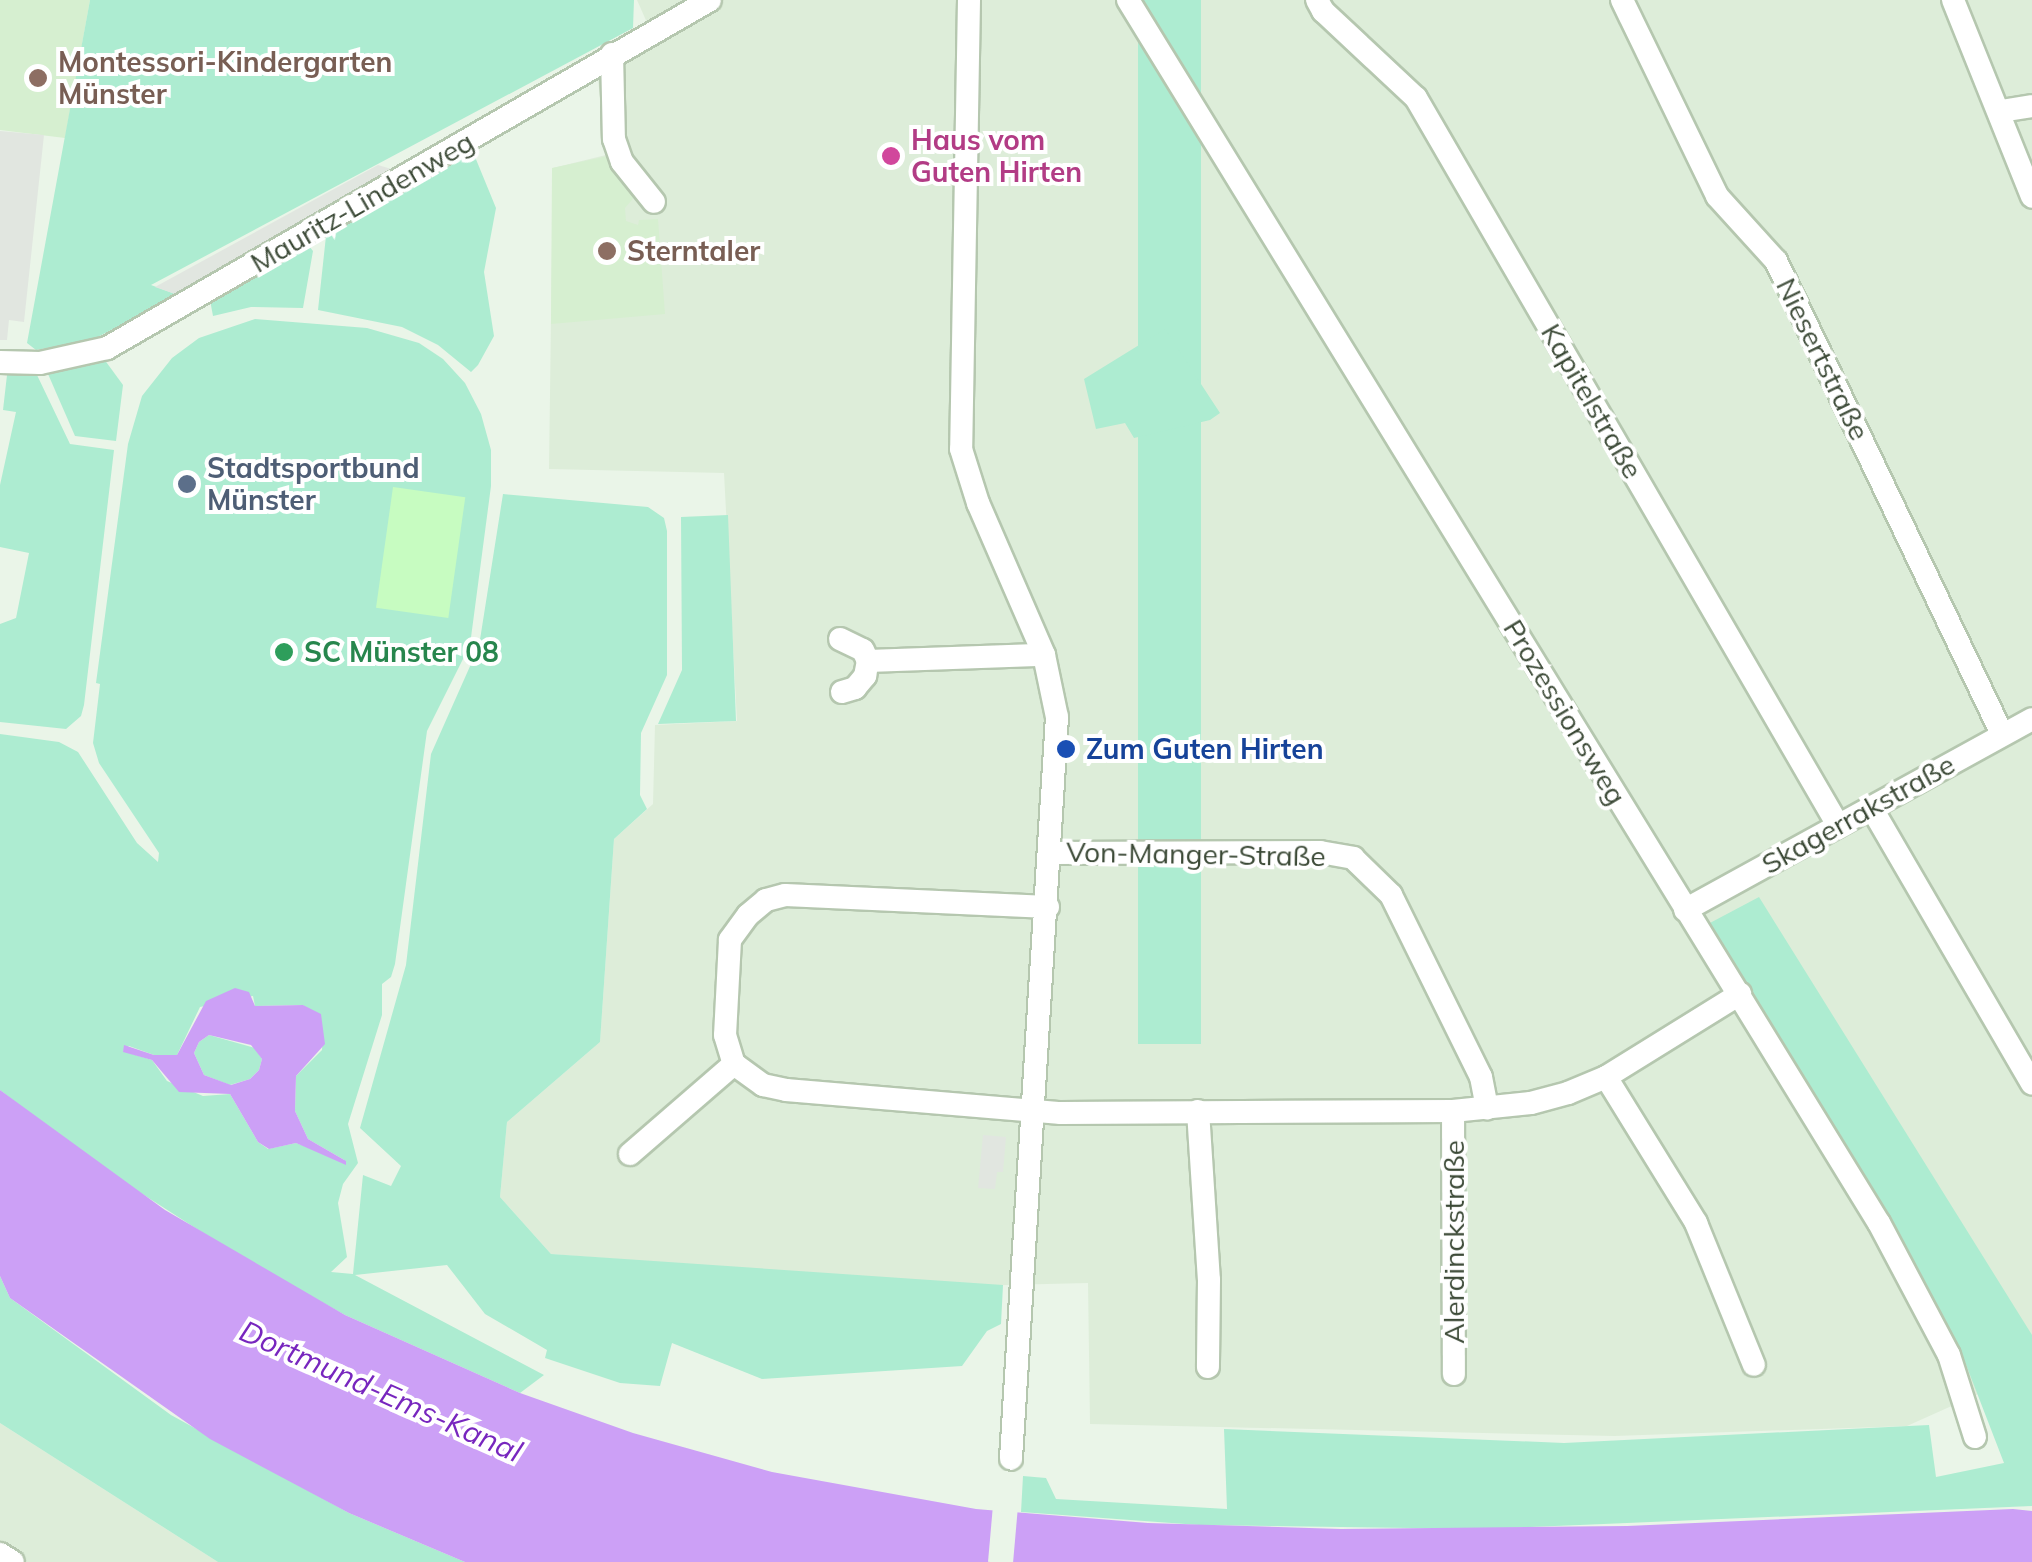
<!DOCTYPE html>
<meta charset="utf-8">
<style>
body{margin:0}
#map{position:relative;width:2032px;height:1562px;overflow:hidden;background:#eaf5e8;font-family:Mulish,sans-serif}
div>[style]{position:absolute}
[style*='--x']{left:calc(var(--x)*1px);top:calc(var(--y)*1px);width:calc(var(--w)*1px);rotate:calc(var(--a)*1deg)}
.residential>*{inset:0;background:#ddedd9}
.education>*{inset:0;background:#d6efd0}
.green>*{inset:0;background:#adecd1;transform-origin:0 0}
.sand>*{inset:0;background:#c7fcc1;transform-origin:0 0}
.parking>*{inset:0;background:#e1e6e0}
.water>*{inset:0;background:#cca0f6}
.pier>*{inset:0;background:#eaf5e8;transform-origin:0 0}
.roads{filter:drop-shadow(2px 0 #b5c7af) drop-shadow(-2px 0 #b5c7af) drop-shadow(0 2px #b5c7af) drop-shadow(0 -2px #b5c7af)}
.minor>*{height:22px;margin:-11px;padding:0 11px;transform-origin:11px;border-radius:11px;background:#fff}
.dots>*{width:28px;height:28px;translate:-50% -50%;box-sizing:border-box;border:5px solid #fff;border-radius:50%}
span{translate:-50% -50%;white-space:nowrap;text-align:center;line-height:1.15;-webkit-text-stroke:8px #fff;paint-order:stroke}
.education-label{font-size:28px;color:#785e54;font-weight:700}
.left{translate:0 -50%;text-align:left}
.hotel-label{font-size:28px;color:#b23c85;font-weight:700}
.street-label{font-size:28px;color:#3b4936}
.service-label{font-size:28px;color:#4e5e75;font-weight:700}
.leisure-label{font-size:28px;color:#27864d;font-weight:700}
.transit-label{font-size:28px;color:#164399;font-weight:700}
.water-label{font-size:30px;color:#7726be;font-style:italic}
</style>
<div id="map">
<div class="residential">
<i style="clip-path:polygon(637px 0,2032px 0,2032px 1370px,1907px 1426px,1614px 1436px,1090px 1424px,1088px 1283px,967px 1286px,551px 1254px,500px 1197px,507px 1122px,600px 1042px,614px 839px,653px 804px,655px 725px,737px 721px,724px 473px,549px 469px,553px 168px,606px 155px,598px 79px,656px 43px)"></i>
<i style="clip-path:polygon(0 1423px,218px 1562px,0 1562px)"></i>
</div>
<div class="education">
<i style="clip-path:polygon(0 0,90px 0,65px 138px,0 130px)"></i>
<i style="clip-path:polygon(608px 156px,637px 194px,625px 208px,626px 221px,638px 225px,639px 220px,658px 219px,665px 314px,551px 324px,552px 168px)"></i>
</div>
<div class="green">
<i style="clip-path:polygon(90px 0,634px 0,633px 28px,151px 285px,178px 295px,92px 340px,36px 350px,27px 343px)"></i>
<i style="left:1138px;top:0;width:63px;height:1044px"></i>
<i style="clip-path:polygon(473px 152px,496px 208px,484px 272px,494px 336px,478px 365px,471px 372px,438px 345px,402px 327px,318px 310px,326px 236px)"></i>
<i style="clip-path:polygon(309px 246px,313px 251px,303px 308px,251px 307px,213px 316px,210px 300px)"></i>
<i style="clip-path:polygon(evenodd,255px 319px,367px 328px,419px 343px,443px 359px,465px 383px,481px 414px,491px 450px,491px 486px,470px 645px,427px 731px,395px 964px,391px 977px,382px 984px,382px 1015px,348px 1124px,358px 1163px,343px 1184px,338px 1203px,347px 1257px,331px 1272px,353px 1274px,363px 1175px,391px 1186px,401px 1166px,360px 1128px,406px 965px,431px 754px,479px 646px,503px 494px,648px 507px,664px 518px,667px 531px,667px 675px,641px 733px,640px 795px,647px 809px,614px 839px,600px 1042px,507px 1122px,500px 1197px,551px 1254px,1003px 1285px,1001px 1324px,987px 1331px,962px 1366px,762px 1379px,672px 1343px,660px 1386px,620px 1383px,545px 1358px,547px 1350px,485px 1314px,447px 1265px,355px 1275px,544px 1375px,520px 1393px,345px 1315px,239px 1256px,91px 1161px,0 1090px,0 734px,59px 742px,78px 752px,137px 843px,158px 862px,159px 853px,99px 763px,93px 743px,100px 684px,96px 683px,128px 444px,142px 396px,172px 358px,199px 338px,255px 319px,253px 996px,255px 1006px,303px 1005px,323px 1034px,322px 1050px,296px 1076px,295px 1111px,308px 1139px,346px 1161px,296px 1143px,268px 1149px,258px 1142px,230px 1094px,203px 1096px,167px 1081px,152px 1060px,123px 1051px,129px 1046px,154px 1055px,177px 1055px,200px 1007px,253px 996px)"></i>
<i style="clip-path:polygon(1165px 329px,1220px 413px,1210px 420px,1134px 438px,1125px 423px,1096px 429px,1084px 379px)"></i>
<i style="clip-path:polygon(104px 359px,123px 385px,116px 441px,75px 436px,48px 374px)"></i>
<i style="clip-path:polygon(7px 375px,37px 375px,70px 444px,114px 450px,84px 705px,81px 716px,66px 729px,0 722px,0 624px,16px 618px,29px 553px,0 547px,0 485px,16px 412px,3px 410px)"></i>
<i style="clip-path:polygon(728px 515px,736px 721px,658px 724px,682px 670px,681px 517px)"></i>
<i style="clip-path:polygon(1759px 897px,2032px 1335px,2032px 1506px,1485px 1529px,1199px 1525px,1021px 1512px,1023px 1476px,1046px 1478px,1056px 1499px,1227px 1509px,1224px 1429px,1564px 1443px,1929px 1425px,1936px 1477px,2004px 1463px,1965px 1362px,1708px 924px)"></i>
<i style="clip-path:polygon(209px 1035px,255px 1048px,262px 1059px,259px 1070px,250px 1079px,230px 1085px,204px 1075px,194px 1053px,199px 1042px)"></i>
<i style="clip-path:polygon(0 1276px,10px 1298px,171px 1415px,349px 1513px,465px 1562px,218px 1562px,0 1423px)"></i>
</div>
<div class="sand">
<i style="left:393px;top:487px;width:73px;height:122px;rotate:8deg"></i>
</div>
<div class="parking">
<i style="clip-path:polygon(0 131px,44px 135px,24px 322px,9px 320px,7px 340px,0 340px)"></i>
<i style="clip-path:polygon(378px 165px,398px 171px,178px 295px,155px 287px)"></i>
<i style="clip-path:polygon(983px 1135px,1006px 1137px,1003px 1172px,997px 1172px,995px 1189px,978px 1188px)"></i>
</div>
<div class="water">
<i style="clip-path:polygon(evenodd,235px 988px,249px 992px,255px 1006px,303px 1005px,321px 1014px,325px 1044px,296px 1076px,295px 1111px,308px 1139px,346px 1161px,346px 1165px,296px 1143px,269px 1149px,258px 1142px,230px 1094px,179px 1092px,152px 1060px,123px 1052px,124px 1045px,154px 1055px,177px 1055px,206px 1001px,235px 988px,209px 1035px,251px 1045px,262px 1059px,259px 1070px,250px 1079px,231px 1085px,204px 1075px,194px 1053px,199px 1042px,209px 1035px)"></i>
<i style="clip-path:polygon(0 1090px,165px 1210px,345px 1315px,520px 1393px,633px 1433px,772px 1472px,976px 1509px,1148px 1523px,1341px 1529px,1627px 1526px,2013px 1509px,2032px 1511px,2032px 1562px,465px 1562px,349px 1513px,210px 1439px,10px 1298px,0 1276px)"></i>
</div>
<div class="pier">
<i style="left:993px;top:1505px;width:25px;height:57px;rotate:5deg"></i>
</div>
<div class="roads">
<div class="minor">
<i style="--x:969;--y:0;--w:449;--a:91"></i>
<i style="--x:961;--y:449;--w:57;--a:72.5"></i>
<i style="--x:978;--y:503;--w:166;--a:66.5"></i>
<i style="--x:1044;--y:655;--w:63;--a:78.2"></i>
<i style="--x:1057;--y:717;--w:743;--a:93.55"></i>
<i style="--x:1128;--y:0;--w:1435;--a:58.45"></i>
<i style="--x:1879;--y:1223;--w:149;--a:62.1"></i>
<i style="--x:1949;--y:1355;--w:86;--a:72.4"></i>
<i style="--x:1317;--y:0;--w:13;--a:61"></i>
<i style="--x:1323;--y:11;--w:127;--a:43.1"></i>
<i style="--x:1416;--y:98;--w:841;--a:59.87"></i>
<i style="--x:1622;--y:0;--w:218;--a:64.1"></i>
<i style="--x:1717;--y:196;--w:88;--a:47.8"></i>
<i style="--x:1776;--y:261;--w:524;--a:64.46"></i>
<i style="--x:1953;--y:0;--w:212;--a:68.1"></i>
<i style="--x:612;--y:54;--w:85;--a:88.7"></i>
<i style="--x:614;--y:139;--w:24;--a:71"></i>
<i style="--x:622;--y:162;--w:51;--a:51.3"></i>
<i style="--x:2001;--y:111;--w:31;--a:-9"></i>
<i style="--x:0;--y:362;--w:40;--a:1.4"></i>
<i style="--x:40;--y:363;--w:69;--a:-12.6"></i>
<i style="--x:107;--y:348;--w:696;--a:-29.99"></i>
<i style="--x:840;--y:639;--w:25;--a:26"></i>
<i style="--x:863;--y:650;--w:12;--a:66"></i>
<i style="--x:868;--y:661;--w:176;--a:-2"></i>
<i style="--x:842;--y:692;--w:14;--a:-17"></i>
<i style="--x:855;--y:688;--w:16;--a:-50"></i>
<i style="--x:865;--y:676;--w:15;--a:-79"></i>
<i style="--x:1871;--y:807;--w:320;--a:59.8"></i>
<i style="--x:1052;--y:853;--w:268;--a:-0.2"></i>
<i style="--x:1320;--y:852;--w:34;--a:10"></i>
<i style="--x:1353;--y:858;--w:53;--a:44.2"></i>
<i style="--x:1391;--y:895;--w:203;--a:63.7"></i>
<i style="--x:1481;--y:1077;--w:32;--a:79"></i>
<i style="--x:1048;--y:907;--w:263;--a:-177.4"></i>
<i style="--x:785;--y:895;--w:20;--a:165"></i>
<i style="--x:766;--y:900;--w:23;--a:140"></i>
<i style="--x:748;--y:915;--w:31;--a:126"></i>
<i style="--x:730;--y:940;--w:95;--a:93"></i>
<i style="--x:725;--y:1035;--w:30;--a:73"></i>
<i style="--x:734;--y:1064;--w:36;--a:36"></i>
<i style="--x:763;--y:1085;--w:24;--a:12"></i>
<i style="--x:786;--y:1090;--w:276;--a:4.8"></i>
<i style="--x:1061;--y:1113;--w:392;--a:-0.3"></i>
<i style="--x:1453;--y:1111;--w:78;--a:-5.9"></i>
<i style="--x:1531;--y:1103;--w:38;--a:-15"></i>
<i style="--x:1568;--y:1093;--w:41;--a:-22.8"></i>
<i style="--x:1606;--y:1077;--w:158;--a:-31.8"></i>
<i style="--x:1685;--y:910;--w:396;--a:-28.8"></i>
<i style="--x:1606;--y:1077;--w:172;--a:58.3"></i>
<i style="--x:1696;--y:1223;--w:153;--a:67.8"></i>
<i style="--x:1198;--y:1111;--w:169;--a:86.3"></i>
<i style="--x:1209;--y:1280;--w:87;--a:90.7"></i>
<i style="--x:1453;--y:1111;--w:263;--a:89.8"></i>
<i style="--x:630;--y:1154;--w:138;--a:-40.9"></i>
<i style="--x:0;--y:1554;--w:15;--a:32"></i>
</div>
</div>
<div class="dots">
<i style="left:38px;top:78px;background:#8d6e63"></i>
<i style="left:891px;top:156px;background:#d1479c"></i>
<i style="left:607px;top:251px;background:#8d6e63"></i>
<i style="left:187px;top:484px;background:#5c6f8a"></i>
<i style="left:284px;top:652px;background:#2e9e5b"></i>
<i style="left:1066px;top:749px;background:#1a4fb4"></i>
</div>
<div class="education-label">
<span class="left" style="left:58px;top:78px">Montessori-Kindergarten<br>Münster</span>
<span class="left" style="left:627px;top:251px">Sterntaler</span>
</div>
<div class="hotel-label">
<span class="left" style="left:911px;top:156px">Haus vom<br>Guten Hirten</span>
</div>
<div class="street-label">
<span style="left:362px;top:202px;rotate:-30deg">Mauritz-Lindenweg</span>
<span style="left:1823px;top:359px;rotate:64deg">Niesertstraße</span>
<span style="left:1592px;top:401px;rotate:60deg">Kapitelstraße</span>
<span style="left:1565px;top:712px;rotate:59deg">Prozessionsweg</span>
<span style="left:1858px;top:814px;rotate:-29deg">Skagerrakstraße</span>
<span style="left:1196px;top:854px;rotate:1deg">Von-Manger-Straße</span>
<span style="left:1454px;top:1242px;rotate:-90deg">Alerdinckstraße</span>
</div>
<div class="service-label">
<span class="left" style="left:207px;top:484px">Stadtsportbund<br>Münster</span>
</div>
<div class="leisure-label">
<span class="left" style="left:304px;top:652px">SC Münster 08</span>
</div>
<div class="transit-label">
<span class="left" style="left:1086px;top:749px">Zum Guten Hirten</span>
</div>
<div class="water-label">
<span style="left:381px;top:1391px;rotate:24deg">Dortmund-Ems-Kanal</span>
</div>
</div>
